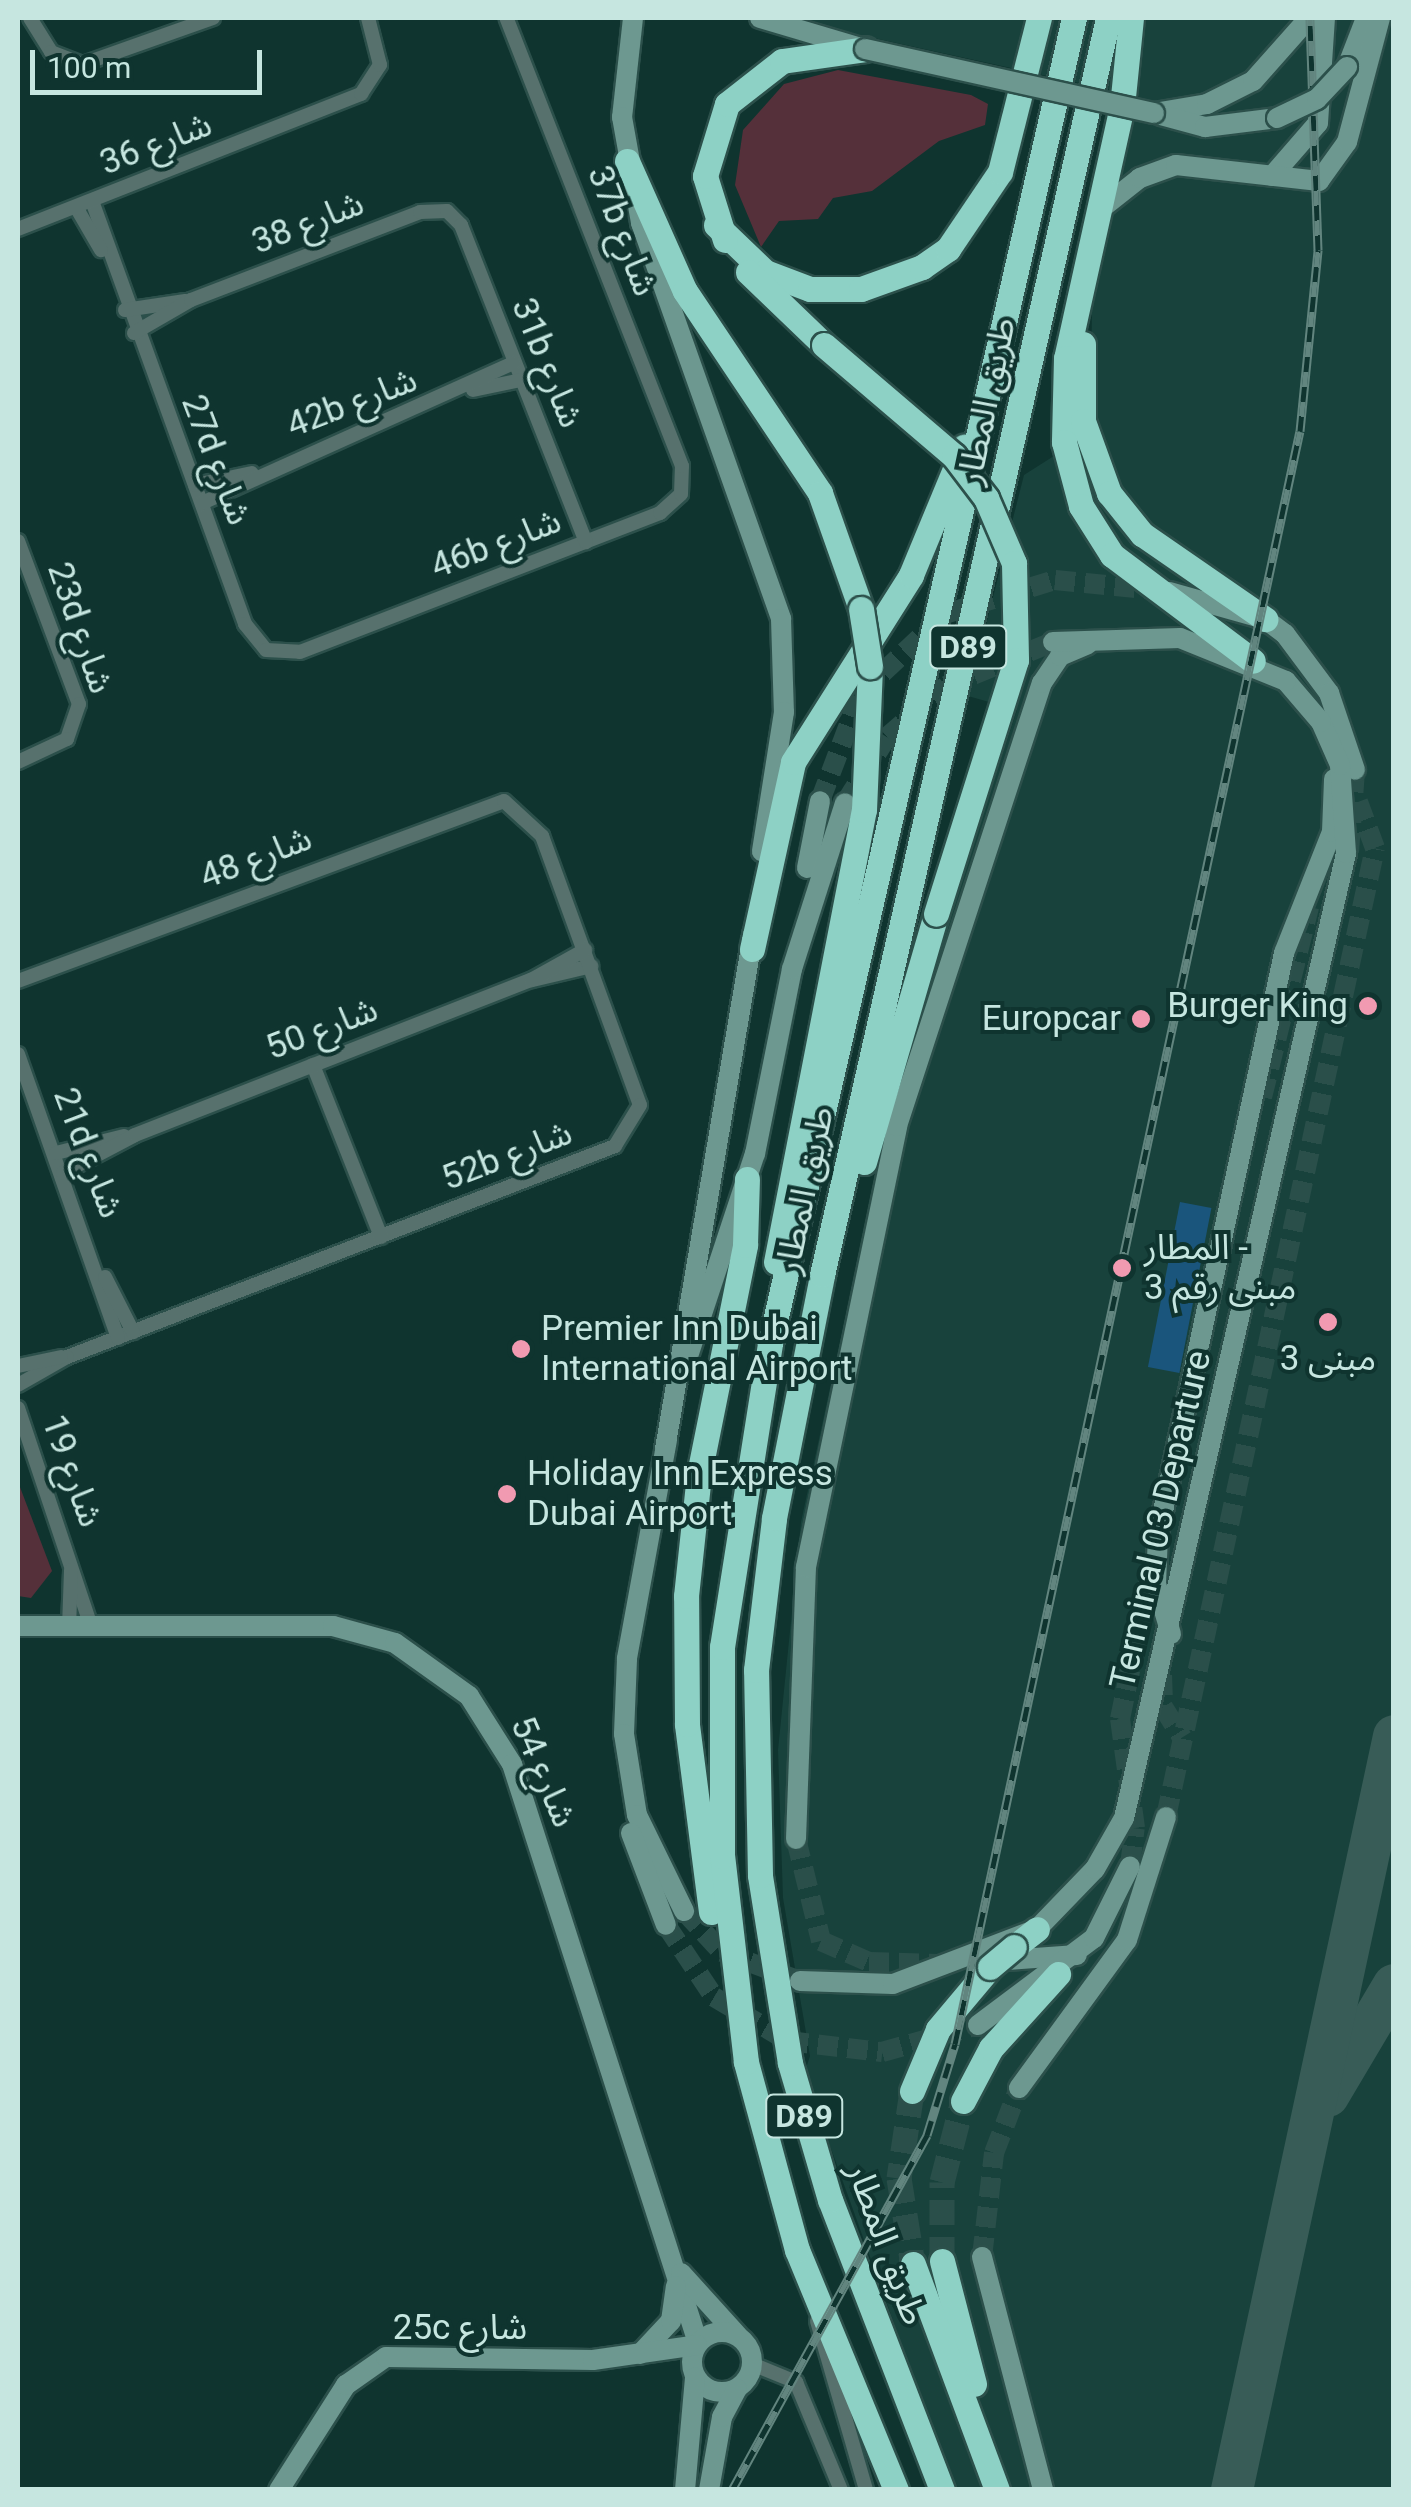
<!DOCTYPE html>
<meta charset="utf-8">
<style>
body{margin:0}
#map{position:relative;width:1411px;height:2507px;overflow:hidden;background:#0f342f;font-family:Roboto,"Noto Sans Arabic",sans-serif}
div>[style]{position:absolute}
[style*='--x']{left:calc(var(--x)*1px);top:calc(var(--y)*1px);width:calc(var(--w)*1px);rotate:calc(var(--a)*1deg)}
.built>*{inset:0;background:#18423c}
.green>*{inset:0;background:#55303a}
.water>*{inset:0;background:#1a557c;transform-origin:0 0}
.taxiway>*{height:42px;margin:-21px;padding:0 21px;transform-origin:21px;border-radius:21px;background:#385c57}
.secondary-tunnel>*{height:20px;margin-top:-10px;transform-origin:0;background:repeating-linear-gradient(90deg,#2a4f4a 0 20px,transparent 0 30px)}
.highway-tunnel>*{height:25px;margin-top:-12.5px;transform-origin:0;background:repeating-linear-gradient(90deg,#2a4f4a 0 25px,transparent 0 37px)}
.roads{filter:drop-shadow(2px 0 #2c504b) drop-shadow(-2px 0 #2c504b) drop-shadow(0 2px #2c504b) drop-shadow(0 -2px #2c504b)}
.street>*{height:14px;margin:-7px;padding:0 7px;transform-origin:7px;border-radius:7px;background:#57716d}
.secondary>*{height:20px;margin:-10px;padding:0 10px;transform-origin:10px;border-radius:10px;background:#6d9890}
.secondary>.ring{margin:-10px;padding:0;box-sizing:content-box;background:none;border:20px solid #6d9890;border-radius:50%}
.highway>*{height:25px;margin:-12.5px;padding:0 12.5px;transform-origin:12.5px;border-radius:12.5px;background:#8dd1c5}
.rail>*{height:9px;margin-top:-4.5px;transform-origin:0;background:repeating-linear-gradient(90deg,#0f342f 0 15px,#62857f 0 30px);box-sizing:border-box;border-block:2px solid #62857f}
.bridges{filter:drop-shadow(2px 0 #2c504b) drop-shadow(-2px 0 #2c504b) drop-shadow(0 2px #2c504b) drop-shadow(0 -2px #2c504b)}
.secondary-bridge>*{height:20px;margin:-10px;padding:0 10px;transform-origin:10px;border-radius:10px;background:#6d9890}
.highway-bridge>*{height:25px;margin:-12.5px;padding:0 12.5px;transform-origin:12.5px;border-radius:12.5px;background:#8dd1c5}
.dots>*{width:28px;height:28px;translate:-50% -50%;box-sizing:border-box;border:5px solid #0f342f;border-radius:50%}
span{translate:-50% -50%;white-space:nowrap;text-align:center;line-height:1.15;-webkit-text-stroke:8px #0f342f;paint-order:stroke}
.shield-label span{padding:2px 8px;background:#0f342f;border:2px solid;border-radius:8px;-webkit-text-stroke-width:0}
.shield-label{font-size:32px;color:#c6e6e0;font-weight:700}
.street-label{font-size:35px;color:#c6e6e0}
.poi-label{font-size:35px;color:#c6e6e0}
.right{translate:-100% -50%;text-align:right}
.left{translate:0 -50%;text-align:left}
.frame{position:absolute;inset:0;border:20px solid #c6e6e0;pointer-events:none}
.scale{position:absolute;left:30px;top:50px;width:232px;height:45px;box-sizing:border-box;border:5px solid #c6e6e0;border-top:0;padding-left:12px;font-size:30px;line-height:35px;white-space:nowrap;color:#c6e6e0;-webkit-text-stroke:8px #0f342f;paint-order:stroke}
</style>
<div id="map">
<div class="built">
<i style="clip-path:polygon(782px 18px,1393px 18px,1393px 2489px,954px 2489px,804px 2074px,810px 2056px,783px 1898px,778px 1750px,801px 1522px,898px 1074px,1017px 710px,968px 696px,1024px 475px,1090px 433px,1092px 310px,1139px 96px)"></i>
</div>
<div class="green">
<i style="clip-path:polygon(838px 70px,971px 95px,988px 104px,985px 125px,939px 141px,872px 191px,833px 198px,818px 219px,779px 221px,761px 247px,735px 185px,743px 130px,784px 84px)"></i>
<i style="clip-path:polygon(18px 1482px,52px 1571px,31px 1598px,18px 1596px)"></i>
</div>
<div class="water">
<i style="left:1180px;top:1202px;width:32px;height:168px;rotate:11deg"></i>
</div>
<div class="taxiway">
<i style="--x:1328;--y:2096;--w:129;--a:-59.3"></i>
<i style="--x:1232;--y:2490;--w:771;--a:-77.87"></i>
</div>
<div class="secondary-tunnel">
<i style="--x:820;--y:801;--w:116;--a:-69.2"></i>
<i style="--x:861;--y:693;--w:115;--a:-43.2"></i>
<i style="--x:945;--y:614;--w:115;--a:-17.2"></i>
<i style="--x:1055;--y:580;--w:102;--a:5.6"></i>
<i style="--x:845;--y:803;--w:78;--a:-57.5"></i>
<i style="--x:887;--y:737;--w:78;--a:-40.8"></i>
<i style="--x:946;--y:686;--w:116;--a:-22.4"></i>
<i style="--x:1349;--y:852;--w:82;--a:-85.8"></i>
<i style="--x:1262;--y:1097;--w:196;--a:-76.1"></i>
<i style="--x:1162;--y:1675;--w:32;--a:88"></i>
<i style="--x:1163;--y:1707;--w:36;--a:58"></i>
<i style="--x:1166;--y:1817;--w:991;--a:-77.83"></i>
<i style="--x:1375;--y:848;--w:49;--a:-110.3"></i>
<i style="--x:796;--y:1839;--w:105;--a:76.2"></i>
<i style="--x:821;--y:1941;--w:52;--a:23.6"></i>
<i style="--x:869;--y:1962;--w:68;--a:1.7"></i>
<i style="--x:1130;--y:1866;--w:38;--a:-83"></i>
<i style="--x:1135;--y:1828;--w:110;--a:-97.8"></i>
<i style="--x:1120;--y:1719;--w:159;--a:-78.4"></i>
<i style="--x:684;--y:1911;--w:56;--a:47.2"></i>
<i style="--x:722;--y:1952;--w:83;--a:20.4"></i>
<i style="--x:666;--y:1925;--w:87;--a:56.3"></i>
<i style="--x:714;--y:1997;--w:86;--a:30.7"></i>
<i style="--x:788;--y:2041;--w:95;--a:6.7"></i>
<i style="--x:882;--y:2052;--w:100;--a:-15.7"></i>
<i style="--x:982;--y:2257;--w:105;--a:-83.4"></i>
<i style="--x:994;--y:2153;--w:70;--a:-69"></i>
</div>
<div class="highway-tunnel">
<i style="--x:912;--y:2091;--w:88;--a:98.5"></i>
<i style="--x:899;--y:2178;--w:87;--a:80.8"></i>
<i style="--x:942;--y:2261;--w:79;--a:-90"></i>
<i style="--x:942;--y:2182;--w:84;--a:-75.5"></i>
</div>
<div class="roads">
<div class="street">
<i style="--x:30;--y:18;--w:40;--a:58"></i>
<i style="--x:51;--y:52;--w:34;--a:21"></i>
<i style="--x:83;--y:64;--w:138;--a:-19.5"></i>
<i style="--x:92;--y:201;--w:450;--a:70.1"></i>
<i style="--x:245;--y:624;--w:33;--a:51"></i>
<i style="--x:266;--y:650;--w:34;--a:3"></i>
<i style="--x:300;--y:652;--w:386;--a:-21.1"></i>
<i style="--x:660;--y:513;--w:28;--a:-42"></i>
<i style="--x:681;--y:494;--w:28;--a:-88"></i>
<i style="--x:682;--y:466;--w:481;--a:-111.4"></i>
<i style="--x:76;--y:207;--w:50;--a:59.8"></i>
<i style="--x:18;--y:229;--w:369;--a:-21.5"></i>
<i style="--x:361;--y:94;--w:35;--a:-57"></i>
<i style="--x:380;--y:65;--w:49;--a:-104.3"></i>
<i style="--x:125;--y:310;--w:61;--a:-8.5"></i>
<i style="--x:134;--y:333;--w:66;--a:-30.1"></i>
<i style="--x:191;--y:300;--w:245;--a:-21"></i>
<i style="--x:420;--y:212;--w:27;--a:-2"></i>
<i style="--x:447;--y:211;--w:20;--a:45"></i>
<i style="--x:461;--y:225;--w:341;--a:68.5"></i>
<i style="--x:473;--y:390;--w:49;--a:-11.8"></i>
<i style="--x:195;--y:485;--w:58;--a:-11.9"></i>
<i style="--x:202;--y:503;--w:342;--a:-24.2"></i>
<i style="--x:18;--y:541;--w:174;--a:69.5"></i>
<i style="--x:79;--y:704;--w:37;--a:109"></i>
<i style="--x:67;--y:739;--w:54;--a:154.9"></i>
<i style="--x:532;--y:980;--w:61;--a:-13.3"></i>
<i style="--x:18;--y:981;--w:518;--a:-20.32"></i>
<i style="--x:504;--y:801;--w:52;--a:42.6"></i>
<i style="--x:542;--y:836;--w:286;--a:70"></i>
<i style="--x:640;--y:1105;--w:48;--a:121.4"></i>
<i style="--x:615;--y:1146;--w:587;--a:158.94"></i>
<i style="--x:67;--y:1357;--w:56;--a:150.3"></i>
<i style="--x:18;--y:1054;--w:301;--a:70.6"></i>
<i style="--x:313;--y:1065;--w:185;--a:68.4"></i>
<i style="--x:56;--y:1153;--w:70;--a:-14"></i>
<i style="--x:63;--y:1173;--w:81;--a:-27.8"></i>
<i style="--x:135;--y:1135;--w:425;--a:-21.4"></i>
<i style="--x:531;--y:980;--w:62;--a:-29.1"></i>
<i style="--x:105;--y:1277;--w:62;--a:63"></i>
<i style="--x:18;--y:1366;--w:44;--a:-11.8"></i>
<i style="--x:18;--y:1408;--w:233;--a:71.5"></i>
<i style="--x:69;--y:1628;--w:58;--a:-88"></i>
<i style="--x:817;--y:2321;--w:176;--a:73.8"></i>
<i style="--x:752;--y:2364;--w:48;--a:22.2"></i>
<i style="--x:796;--y:2382;--w:117;--a:67.4"></i>
</div>
<div class="secondary">
<i style="--x:633;--y:18;--w:100;--a:96.3"></i>
<i style="--x:622;--y:117;--w:108;--a:79.8"></i>
<i style="--x:641;--y:223;--w:420;--a:70.5"></i>
<i style="--x:781;--y:619;--w:93;--a:88.2"></i>
<i style="--x:784;--y:712;--w:141;--a:99"></i>
<i style="--x:760;--y:18;--w:102;--a:16.5"></i>
<i style="--x:1347;--y:67;--w:53;--a:-68.8"></i>
<i style="--x:1154;--y:113;--w:54;--a:-9.6"></i>
<i style="--x:1207;--y:104;--w:51;--a:-26.6"></i>
<i style="--x:1253;--y:81;--w:84;--a:-48.4"></i>
<i style="--x:1161;--y:115;--w:46;--a:15.3"></i>
<i style="--x:1205;--y:127;--w:73;--a:-7.1"></i>
<i style="--x:1272;--y:176;--w:70;--a:-49"></i>
<i style="--x:1318;--y:123;--w:105;--a:-86.2"></i>
<i style="--x:1102;--y:208;--w:48;--a:-38.3"></i>
<i style="--x:1140;--y:178;--w:38;--a:-20"></i>
<i style="--x:1176;--y:165;--w:144;--a:6.4"></i>
<i style="--x:1319;--y:181;--w:48;--a:-54.3"></i>
<i style="--x:1347;--y:142;--w:128;--a:-75.1"></i>
<i style="--x:1169;--y:592;--w:100;--a:15.7"></i>
<i style="--x:1265;--y:619;--w:25;--a:37"></i>
<i style="--x:1285;--y:634;--w:74;--a:53.3"></i>
<i style="--x:1329;--y:693;--w:81;--a:71.3"></i>
<i style="--x:807;--y:868;--w:68;--a:-79"></i>
<i style="--x:689;--y:1353;--w:210;--a:-71.7"></i>
<i style="--x:755;--y:1154;--w:189;--a:-78.7"></i>
<i style="--x:792;--y:969;--w:174;--a:-72.3"></i>
<i style="--x:667;--y:1440;--w:223;--a:100.4"></i>
<i style="--x:627;--y:1659;--w:75;--a:92.3"></i>
<i style="--x:624;--y:1734;--w:82;--a:80.9"></i>
<i style="--x:637;--y:1815;--w:107;--a:63.9"></i>
<i style="--x:665;--y:1449;--w:521;--a:-80.28"></i>
<i style="--x:18;--y:1626;--w:315;--a:0"></i>
<i style="--x:333;--y:1626;--w:64;--a:15.3"></i>
<i style="--x:395;--y:1643;--w:91;--a:35.6"></i>
<i style="--x:469;--y:1696;--w:80;--a:57.7"></i>
<i style="--x:512;--y:1764;--w:608;--a:72.19"></i>
<i style="--x:1171;--y:1634;--w:52;--a:-106.7"></i>
<i style="--x:1156;--y:1584;--w:50;--a:-87.7"></i>
<i style="--x:1158;--y:1534;--w:595;--a:-77.76"></i>
<i style="--x:1284;--y:953;--w:130;--a:-68.4"></i>
<i style="--x:1332;--y:832;--w:53;--a:-87.8"></i>
<i style="--x:631;--y:1833;--w:98;--a:69.2"></i>
<i style="--x:796;--y:1839;--w:272;--a:-87.9"></i>
<i style="--x:806;--y:1567;--w:450;--a:-78.3"></i>
<i style="--x:897;--y:1126;--w:466;--a:-71.9"></i>
<i style="--x:1042;--y:683;--w:32;--a:-56"></i>
<i style="--x:1060;--y:656;--w:30;--a:-23"></i>
<i style="--x:993;--y:1961;--w:84;--a:-4.1"></i>
<i style="--x:800;--y:1981;--w:93;--a:1.8"></i>
<i style="--x:893;--y:1984;--w:154;--a:-20.9"></i>
<i style="--x:1037;--y:1929;--w:83;--a:-46"></i>
<i style="--x:1095;--y:1869;--w:59;--a:-60.4"></i>
<i style="--x:1124;--y:1818;--w:990;--a:-77.04"></i>
<i style="--x:1346;--y:853;--w:88;--a:-93.9"></i>
<i style="--x:1340;--y:765;--w:47;--a:-113.8"></i>
<i style="--x:1321;--y:722;--w:54;--a:-130.5"></i>
<i style="--x:1286;--y:681;--w:114;--a:-157.9"></i>
<i style="--x:1180;--y:638;--w:127;--a:178.2"></i>
<i style="--x:978;--y:2025;--w:145;--a:-36.9"></i>
<i style="--x:1094;--y:1938;--w:80;--a:-63.4"></i>
<i style="--x:1019;--y:2088;--w:183;--a:-53.9"></i>
<i style="--x:1127;--y:1940;--w:129;--a:-72.4"></i>
<i style="--x:982;--y:2257;--w:241;--a:75.3"></i>
<i style="--x:681;--y:2273;--w:84;--a:47.9"></i>
<i class="ring" style="left:692px;top:2332px;width:40px;height:40px"></i>
<i style="--x:640;--y:2354;--w:45;--a:-46.8"></i>
<i style="--x:671;--y:2321;--w:35;--a:-82"></i>
<i style="--x:279;--y:2490;--w:125;--a:-57.5"></i>
<i style="--x:346;--y:2385;--w:49;--a:-35"></i>
<i style="--x:386;--y:2357;--w:207;--a:0.8"></i>
<i style="--x:593;--y:2360;--w:105;--a:-8.2"></i>
<i style="--x:685;--y:2490;--w:113;--a:-84.9"></i>
<i style="--x:709;--y:2490;--w:74;--a:-79.9"></i>
<i style="--x:722;--y:2417;--w:32;--a:-62"></i>
</div>
<div class="highway">
<i style="--x:1131;--y:18;--w:88;--a:95.8"></i>
<i style="--x:1122;--y:106;--w:258;--a:102.5"></i>
<i style="--x:1066;--y:358;--w:84;--a:91.4"></i>
<i style="--x:1064;--y:442;--w:66;--a:75.1"></i>
<i style="--x:1081;--y:506;--w:58;--a:57.7"></i>
<i style="--x:1112;--y:555;--w:176;--a:36.9"></i>
<i style="--x:627;--y:161;--w:142;--a:66"></i>
<i style="--x:685;--y:291;--w:243;--a:56.2"></i>
<i style="--x:820;--y:493;--w:123;--a:70.5"></i>
<i style="--x:716;--y:225;--w:68;--a:43.8"></i>
<i style="--x:765;--y:272;--w:48;--a:20.7"></i>
<i style="--x:810;--y:289;--w:51;--a:0"></i>
<i style="--x:861;--y:289;--w:65;--a:-19.8"></i>
<i style="--x:922;--y:267;--w:32;--a:-35"></i>
<i style="--x:948;--y:249;--w:93;--a:-56"></i>
<i style="--x:1000;--y:172;--w:159;--a:-75.8"></i>
<i style="--x:725;--y:240;--w:67;--a:-107.4"></i>
<i style="--x:705;--y:176;--w:75;--a:-73"></i>
<i style="--x:727;--y:104;--w:70;--a:-38"></i>
<i style="--x:782;--y:61;--w:84;--a:-8.2"></i>
<i style="--x:748;--y:272;--w:105;--a:43.8"></i>
<i style="--x:1083;--y:344;--w:77;--a:90"></i>
<i style="--x:1083;--y:421;--w:77;--a:70.1"></i>
<i style="--x:1109;--y:493;--w:53;--a:51.2"></i>
<i style="--x:1142;--y:534;--w:150;--a:34.6"></i>
<i style="--x:752;--y:949;--w:191;--a:-77.6"></i>
<i style="--x:793;--y:762;--w:221;--a:-57.7"></i>
<i style="--x:911;--y:575;--w:139;--a:-67.5"></i>
<i style="--x:864;--y:1162;--w:258;--a:-73.8"></i>
<i style="--x:776;--y:1262;--w:460;--a:-79"></i>
<i style="--x:864;--y:810;--w:144;--a:-87.6"></i>
<i style="--x:711;--y:1912;--w:190;--a:-97.3"></i>
<i style="--x:687;--y:1724;--w:128;--a:-90.4"></i>
<i style="--x:686;--y:1596;--w:123;--a:-83.9"></i>
<i style="--x:699;--y:1474;--w:234;--a:-78.6"></i>
<i style="--x:745;--y:1245;--w:66;--a:-88.3"></i>
<i style="--x:1014;--y:1947;--w:29;--a:-38"></i>
<i style="--x:912;--y:2091;--w:67;--a:-67.2"></i>
<i style="--x:938;--y:2029;--w:81;--a:-50"></i>
<i style="--x:963;--y:2101;--w:60;--a:-62.2"></i>
<i style="--x:991;--y:2048;--w:100;--a:-47.8"></i>
<i style="--x:942;--y:2261;--w:127;--a:75.4"></i>
<i style="--x:913;--y:2264;--w:241;--a:69.6"></i>
<i style="--x:896;--y:2490;--w:260;--a:-112.4"></i>
<i style="--x:797;--y:2250;--w:195;--a:-105.2"></i>
<i style="--x:746;--y:2062;--w:207;--a:-96.6"></i>
<i style="--x:722;--y:1856;--w:209;--a:-90"></i>
<i style="--x:722;--y:1647;--w:308;--a:-81"></i>
<i style="--x:770;--y:1343;--w:1359;--a:-77.08"></i>
<i style="--x:942;--y:2490;--w:311;--a:-111.1"></i>
<i style="--x:830;--y:2200;--w:143;--a:-106.3"></i>
<i style="--x:790;--y:2063;--w:190;--a:-99.1"></i>
<i style="--x:760;--y:1875;--w:205;--a:-91.1"></i>
<i style="--x:756;--y:1670;--w:153;--a:-83.2"></i>
<i style="--x:774;--y:1518;--w:248;--a:-78.8"></i>
<i style="--x:822;--y:1275;--w:1289;--a:-77.18"></i>
</div>
</div>
<div class="rail">
<i style="--x:732;--y:2490;--w:405;--a:-61.2"></i>
<i style="--x:927;--y:2135;--w:95;--a:-72.9"></i>
<i style="--x:955;--y:2044;--w:1649;--a:-77.93"></i>
<i style="--x:1300;--y:431;--w:182;--a:-84.3"></i>
<i style="--x:1318;--y:250;--w:232;--a:-92"></i>
</div>
<div class="bridges">
<div class="secondary-bridge">
<i style="--x:865;--y:49;--w:296;--a:12.5"></i>
<i style="--x:1277;--y:118;--w:44;--a:-25.4"></i>
<i style="--x:1317;--y:99;--w:44;--a:-46.8"></i>
</div>
<div class="highway-bridge">
<i style="--x:824;--y:345;--w:171;--a:40.5"></i>
<i style="--x:954;--y:456;--w:53;--a:52.7"></i>
<i style="--x:986;--y:498;--w:71;--a:66.7"></i>
<i style="--x:1014;--y:563;--w:97;--a:88.8"></i>
<i style="--x:1016;--y:660;--w:266;--a:107.5"></i>
<i style="--x:861;--y:609;--w:58;--a:81"></i>
<i style="--x:990;--y:1967;--w:31;--a:-40"></i>
</div>
</div>
<div class="dots">
<i style="left:1368px;top:1006px;background:#f19ab1"></i>
<i style="left:1141px;top:1019px;background:#f19ab1"></i>
<i style="left:1122px;top:1268px;background:#f19ab1"></i>
<i style="left:1328px;top:1322px;background:#f19ab1"></i>
<i style="left:521px;top:1349px;background:#f19ab1"></i>
<i style="left:507px;top:1494px;background:#f19ab1"></i>
</div>
<div class="shield-label">
<span style="left:968px;top:647px">D89</span>
<span style="left:804px;top:2116px">D89</span>
</div>
<div class="street-label">
<span style="left:156px;top:144px;rotate:-21deg">شارع 36</span>
<span style="left:308px;top:223px;rotate:-21deg">شارع 38</span>
<span style="left:622px;top:231px;rotate:69deg">37b شارع</span>
<span style="left:547px;top:363px;rotate:68deg">31b شارع</span>
<span style="left:987px;top:401px;rotate:-78deg">طريق المطار</span>
<span style="left:352px;top:403px;rotate:-21deg">42b شارع</span>
<span style="left:216px;top:460px;rotate:69deg">27d شارع</span>
<span style="left:496px;top:544px;rotate:-21deg">46b شارع</span>
<span style="left:80px;top:628px;rotate:71deg">23d شارع</span>
<span style="left:256px;top:858px;rotate:-21deg">شارع 48</span>
<span style="left:322px;top:1029px;rotate:-21deg">شارع 50</span>
<span style="left:88px;top:1153px;rotate:69deg">21d شارع</span>
<span style="left:507px;top:1156px;rotate:-21deg">52b شارع</span>
<span style="left:805px;top:1190px;rotate:-78deg">طريق المطار</span>
<span style="left:72px;top:1471px;rotate:70deg">شارع 19</span>
<span style="left:1161px;top:1520px;rotate:-77deg">Terminal 03 Departure</span>
<span style="left:543px;top:1772px;rotate:67deg">شارع 54</span>
<span style="left:886px;top:2244px;rotate:70deg">طريق المطار</span>
<span style="left:460px;top:2328px">25c شارع</span>
</div>
<div class="poi-label">
<span class="right" style="left:1348px;top:1006px">Burger King</span>
<span class="right" style="left:1121px;top:1019px">Europcar</span>
<span class="left" style="left:1144px;top:1268px">المطار -<br>مبنى رقم 3</span>
<span class="left" style="left:541px;top:1349px">Premier Inn Dubai<br>International Airport</span>
<span style="left:1328px;top:1359px">مبنى 3</span>
<span class="left" style="left:527px;top:1494px">Holiday Inn Express<br>Dubai Airport</span>
</div>
<div class="frame"></div>
<div class="scale">100 m</div>
</div>
